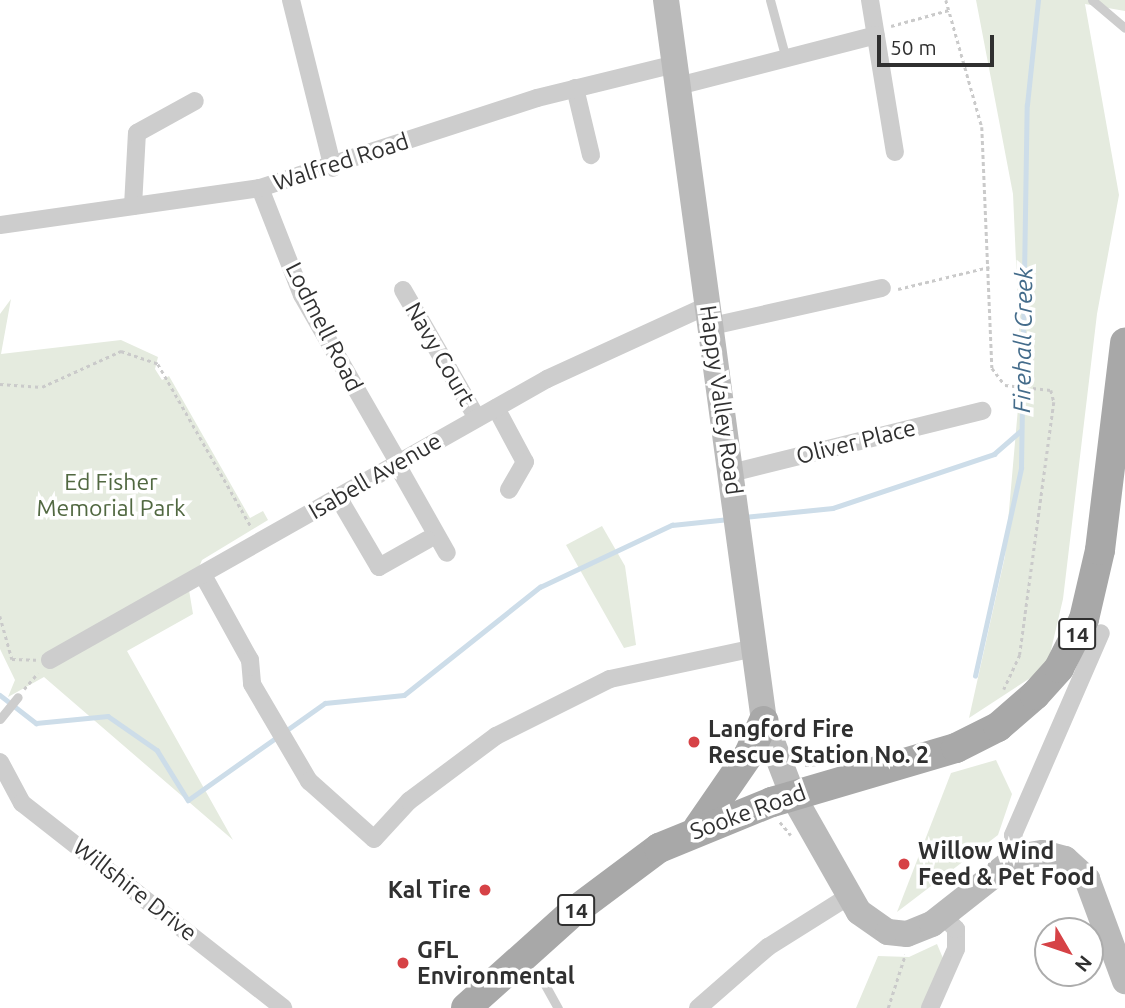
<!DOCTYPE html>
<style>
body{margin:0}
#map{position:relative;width:1125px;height:1008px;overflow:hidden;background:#fff;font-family:Ubuntu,sans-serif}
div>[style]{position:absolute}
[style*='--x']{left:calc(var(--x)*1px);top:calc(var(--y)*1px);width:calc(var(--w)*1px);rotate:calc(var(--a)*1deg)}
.green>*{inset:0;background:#e5ebdf}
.stream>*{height:4.5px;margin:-2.25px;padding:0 2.25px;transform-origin:2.25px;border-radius:2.25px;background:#cddde9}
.path>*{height:2.5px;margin-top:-1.25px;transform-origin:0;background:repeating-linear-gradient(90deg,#cacaca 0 3.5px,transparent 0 7px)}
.lane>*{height:9px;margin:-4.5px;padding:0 4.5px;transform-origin:4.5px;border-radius:4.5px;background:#cdcdcd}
.street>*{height:18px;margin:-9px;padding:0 9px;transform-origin:9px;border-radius:9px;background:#cdcdcd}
.secondary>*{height:26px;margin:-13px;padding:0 13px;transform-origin:13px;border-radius:13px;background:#bababa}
.primary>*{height:30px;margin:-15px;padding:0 15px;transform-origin:15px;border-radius:15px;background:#a8a8a8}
.dots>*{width:19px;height:19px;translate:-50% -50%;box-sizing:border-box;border:4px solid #fff;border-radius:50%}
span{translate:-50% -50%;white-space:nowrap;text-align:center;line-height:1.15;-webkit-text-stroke:7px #fff;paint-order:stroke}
.shield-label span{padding:2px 5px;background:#fff;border:2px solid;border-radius:5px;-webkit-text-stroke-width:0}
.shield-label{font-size:21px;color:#303030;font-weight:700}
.street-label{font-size:23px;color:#303030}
.park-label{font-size:23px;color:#516841}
.poi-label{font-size:23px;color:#303030;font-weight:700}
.left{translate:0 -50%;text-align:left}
.right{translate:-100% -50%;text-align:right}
.water-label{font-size:24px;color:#446c8b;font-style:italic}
.north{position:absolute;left:1034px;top:917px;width:70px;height:70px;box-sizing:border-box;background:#fff;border:2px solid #acacac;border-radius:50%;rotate:129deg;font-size:19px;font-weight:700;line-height:28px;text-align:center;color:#303030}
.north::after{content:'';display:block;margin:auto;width:24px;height:32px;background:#d64246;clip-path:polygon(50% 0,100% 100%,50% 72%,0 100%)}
.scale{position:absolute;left:877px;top:35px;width:117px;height:32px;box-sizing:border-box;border:4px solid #303030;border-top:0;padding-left:9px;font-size:21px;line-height:24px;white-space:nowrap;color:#303030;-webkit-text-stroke:5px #fff;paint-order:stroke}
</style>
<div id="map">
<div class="green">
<i style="clip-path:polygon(976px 0,1125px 0,1125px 11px,1085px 4px,1119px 195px,1097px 314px,1063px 599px,1047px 667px,969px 718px,1005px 556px,1021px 374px,1013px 194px)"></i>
<i style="clip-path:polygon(11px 299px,1px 354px,121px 340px,158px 357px,155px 369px,162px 380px,169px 376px,250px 518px,263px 511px,268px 520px,202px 560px,189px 590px,193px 614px,127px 651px,233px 840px,44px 677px,8px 697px,15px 680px,0 649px,0 314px)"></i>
<i style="clip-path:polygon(602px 526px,625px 566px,636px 645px,624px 648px,566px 545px)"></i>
<i style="clip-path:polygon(996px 760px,1012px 794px,998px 835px,897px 912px,951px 773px)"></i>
<i style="clip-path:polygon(937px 944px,945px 963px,926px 1008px,856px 1008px,878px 956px,909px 957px)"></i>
</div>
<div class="stream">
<i style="--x:744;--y:517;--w:89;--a:-5.8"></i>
<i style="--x:833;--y:508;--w:170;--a:-18.5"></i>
<i style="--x:994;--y:454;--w:35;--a:-41"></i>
<i style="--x:975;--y:676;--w:213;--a:-77.5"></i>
<i style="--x:1021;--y:468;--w:363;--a:-89.1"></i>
<i style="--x:1027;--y:105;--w:106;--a:-84"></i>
<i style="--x:0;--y:695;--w:46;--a:37.9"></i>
<i style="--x:36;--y:723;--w:72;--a:-5.6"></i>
<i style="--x:108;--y:716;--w:60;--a:34.8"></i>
<i style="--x:157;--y:750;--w:59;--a:58.2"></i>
<i style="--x:188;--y:800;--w:109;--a:-35.3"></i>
<i style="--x:284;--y:732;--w:50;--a:-35.3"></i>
<i style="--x:325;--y:703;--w:79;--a:-5.8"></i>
<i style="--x:404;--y:695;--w:174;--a:-38.5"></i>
<i style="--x:540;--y:587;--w:146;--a:-25.2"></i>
<i style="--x:672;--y:525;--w:57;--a:-6"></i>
</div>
<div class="path">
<i style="--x:946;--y:0;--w:132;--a:74.2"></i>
<i style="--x:982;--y:127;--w:241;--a:87.6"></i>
<i style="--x:992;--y:368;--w:21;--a:53"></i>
<i style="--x:1005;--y:385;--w:46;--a:6.2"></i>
<i style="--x:1051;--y:390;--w:12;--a:76"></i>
<i style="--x:1054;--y:402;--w:255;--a:97.7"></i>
<i style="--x:1020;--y:655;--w:38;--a:115"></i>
<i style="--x:891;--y:26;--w:60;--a:-15.4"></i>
<i style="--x:898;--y:289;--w:94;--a:-13.6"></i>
<i style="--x:0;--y:384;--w:42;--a:4.1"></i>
<i style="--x:42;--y:387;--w:87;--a:-24.5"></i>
<i style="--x:121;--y:351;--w:39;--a:19"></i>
<i style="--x:158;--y:364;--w:189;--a:60.2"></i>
<i style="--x:0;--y:616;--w:45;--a:74.4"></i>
<i style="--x:12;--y:659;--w:24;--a:2"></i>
<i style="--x:24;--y:689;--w:21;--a:-49"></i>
<i style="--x:805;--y:765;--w:14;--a:-4"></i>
<i style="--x:780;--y:822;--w:17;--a:50"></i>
<i style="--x:888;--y:1008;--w:56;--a:-72.2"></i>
</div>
<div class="lane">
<i style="--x:770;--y:0;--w:61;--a:74.8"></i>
<i style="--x:1092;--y:0;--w:43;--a:40.3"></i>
<i style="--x:0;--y:719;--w:28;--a:-51"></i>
<i style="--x:544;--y:983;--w:29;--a:61"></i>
</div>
<div class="street">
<i style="--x:291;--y:0;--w:173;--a:76"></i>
<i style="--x:870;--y:0;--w:154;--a:80.7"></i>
<i style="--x:678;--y:86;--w:204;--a:-14.4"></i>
<i style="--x:575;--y:88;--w:69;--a:76.6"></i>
<i style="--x:260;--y:188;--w:115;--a:68.6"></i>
<i style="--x:302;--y:295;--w:193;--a:60.1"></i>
<i style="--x:133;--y:206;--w:73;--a:-86.9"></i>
<i style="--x:137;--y:133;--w:66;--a:-28.9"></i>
<i style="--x:0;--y:225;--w:263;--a:-8.1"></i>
<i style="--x:260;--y:188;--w:291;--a:-18"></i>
<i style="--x:537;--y:98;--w:142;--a:-13.8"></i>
<i style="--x:403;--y:290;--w:148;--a:60"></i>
<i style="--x:712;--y:326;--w:174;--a:-12.6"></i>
<i style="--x:496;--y:408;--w:61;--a:61.8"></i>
<i style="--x:525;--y:462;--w:32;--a:120"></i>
<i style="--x:396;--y:463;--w:103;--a:60.5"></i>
<i style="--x:731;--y:473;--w:259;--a:-13.9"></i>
<i style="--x:338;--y:497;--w:81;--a:59.6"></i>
<i style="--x:379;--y:567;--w:55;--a:-29.4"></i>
<i style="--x:203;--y:575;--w:97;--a:61.1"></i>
<i style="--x:250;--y:660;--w:24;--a:85"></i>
<i style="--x:252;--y:684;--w:113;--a:59.6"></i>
<i style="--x:309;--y:781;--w:87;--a:41.7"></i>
<i style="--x:374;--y:839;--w:52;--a:-47.4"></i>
<i style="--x:409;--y:801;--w:109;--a:-36.8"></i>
<i style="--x:496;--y:736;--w:127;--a:-26.6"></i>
<i style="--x:610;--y:679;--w:148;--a:-12.1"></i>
<i style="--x:50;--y:660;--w:571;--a:-29.48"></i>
<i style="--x:547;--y:379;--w:178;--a:-24.6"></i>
<i style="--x:0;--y:762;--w:47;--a:61.8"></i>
<i style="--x:22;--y:803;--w:332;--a:38.1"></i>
<i style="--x:1017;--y:857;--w:22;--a:-100"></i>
<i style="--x:1013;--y:835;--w:220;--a:-66.5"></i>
<i style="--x:698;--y:1008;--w:93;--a:-41.1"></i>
<i style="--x:768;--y:947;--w:96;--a:-32.2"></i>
<i style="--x:930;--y:1008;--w:64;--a:-66.2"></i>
<i style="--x:956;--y:949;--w:20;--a:-90"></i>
<i style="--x:956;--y:929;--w:20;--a:-135"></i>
</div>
<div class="secondary">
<i style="--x:666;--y:0;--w:728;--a:82.26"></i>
<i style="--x:764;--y:721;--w:80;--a:68.9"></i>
<i style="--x:793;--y:796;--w:133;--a:60.4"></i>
<i style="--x:859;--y:912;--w:35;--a:35"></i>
<i style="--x:888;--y:932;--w:19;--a:6"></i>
<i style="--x:907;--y:934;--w:27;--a:-22"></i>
<i style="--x:932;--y:924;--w:108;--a:-38.2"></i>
<i style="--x:1017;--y:857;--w:26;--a:-9"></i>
<i style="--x:1043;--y:853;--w:23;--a:15"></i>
<i style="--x:1065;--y:859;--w:30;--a:42"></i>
<i style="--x:1087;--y:879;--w:109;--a:69.6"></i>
</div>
<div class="primary">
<i style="--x:698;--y:828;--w:90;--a:-55.4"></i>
<i style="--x:749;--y:754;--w:36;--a:-66"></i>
<i style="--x:466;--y:1008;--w:142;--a:-41.9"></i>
<i style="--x:572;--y:913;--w:109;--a:-36.8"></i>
<i style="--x:659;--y:848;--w:122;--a:-22.2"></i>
<i style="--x:772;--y:802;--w:192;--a:-16.4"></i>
<i style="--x:956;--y:748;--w:47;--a:-26.6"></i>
<i style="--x:998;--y:727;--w:49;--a:-40.9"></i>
<i style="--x:1035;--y:695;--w:36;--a:-48"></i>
<i style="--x:1059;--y:668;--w:55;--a:-63"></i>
<i style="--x:1084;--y:619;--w:71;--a:-76.9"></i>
<i style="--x:1100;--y:550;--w:209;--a:-83.1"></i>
</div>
<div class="dots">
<i style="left:694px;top:742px;background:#d64246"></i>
<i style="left:904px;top:864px;background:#d64246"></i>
<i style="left:485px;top:890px;background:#d64246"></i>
<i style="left:403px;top:963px;background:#d64246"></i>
</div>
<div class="shield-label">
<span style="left:1077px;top:634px">14</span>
<span style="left:576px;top:910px">14</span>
</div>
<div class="street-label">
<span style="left:341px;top:162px;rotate:-18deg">Walfred Road</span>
<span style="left:324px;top:327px;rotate:63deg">Lodmell Road</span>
<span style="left:440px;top:354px;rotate:60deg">Navy Court</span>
<span style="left:721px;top:400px;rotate:82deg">Happy Valley Road</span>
<span style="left:856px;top:442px;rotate:-14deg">Oliver Place</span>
<span style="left:375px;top:476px;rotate:-30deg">Isabell Avenue</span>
<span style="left:748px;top:812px;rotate:-20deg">Sooke Road</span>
<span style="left:135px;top:890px;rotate:38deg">Willshire Drive</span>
</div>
<div class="park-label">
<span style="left:111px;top:495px">Ed Fisher<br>Memorial Park</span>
</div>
<div class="poi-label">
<span class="left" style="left:708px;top:742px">Langford Fire<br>Rescue Station No. 2</span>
<span class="left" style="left:918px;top:864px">Willow Wind<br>Feed &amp; Pet Food</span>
<span class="right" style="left:471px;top:890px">Kal Tire</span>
<span class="left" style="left:417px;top:963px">GFL<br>Environmental</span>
</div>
<div class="water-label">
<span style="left:1023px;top:340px;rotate:-89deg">Firehall Creek</span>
</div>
<div class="north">N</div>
<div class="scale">50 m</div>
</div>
